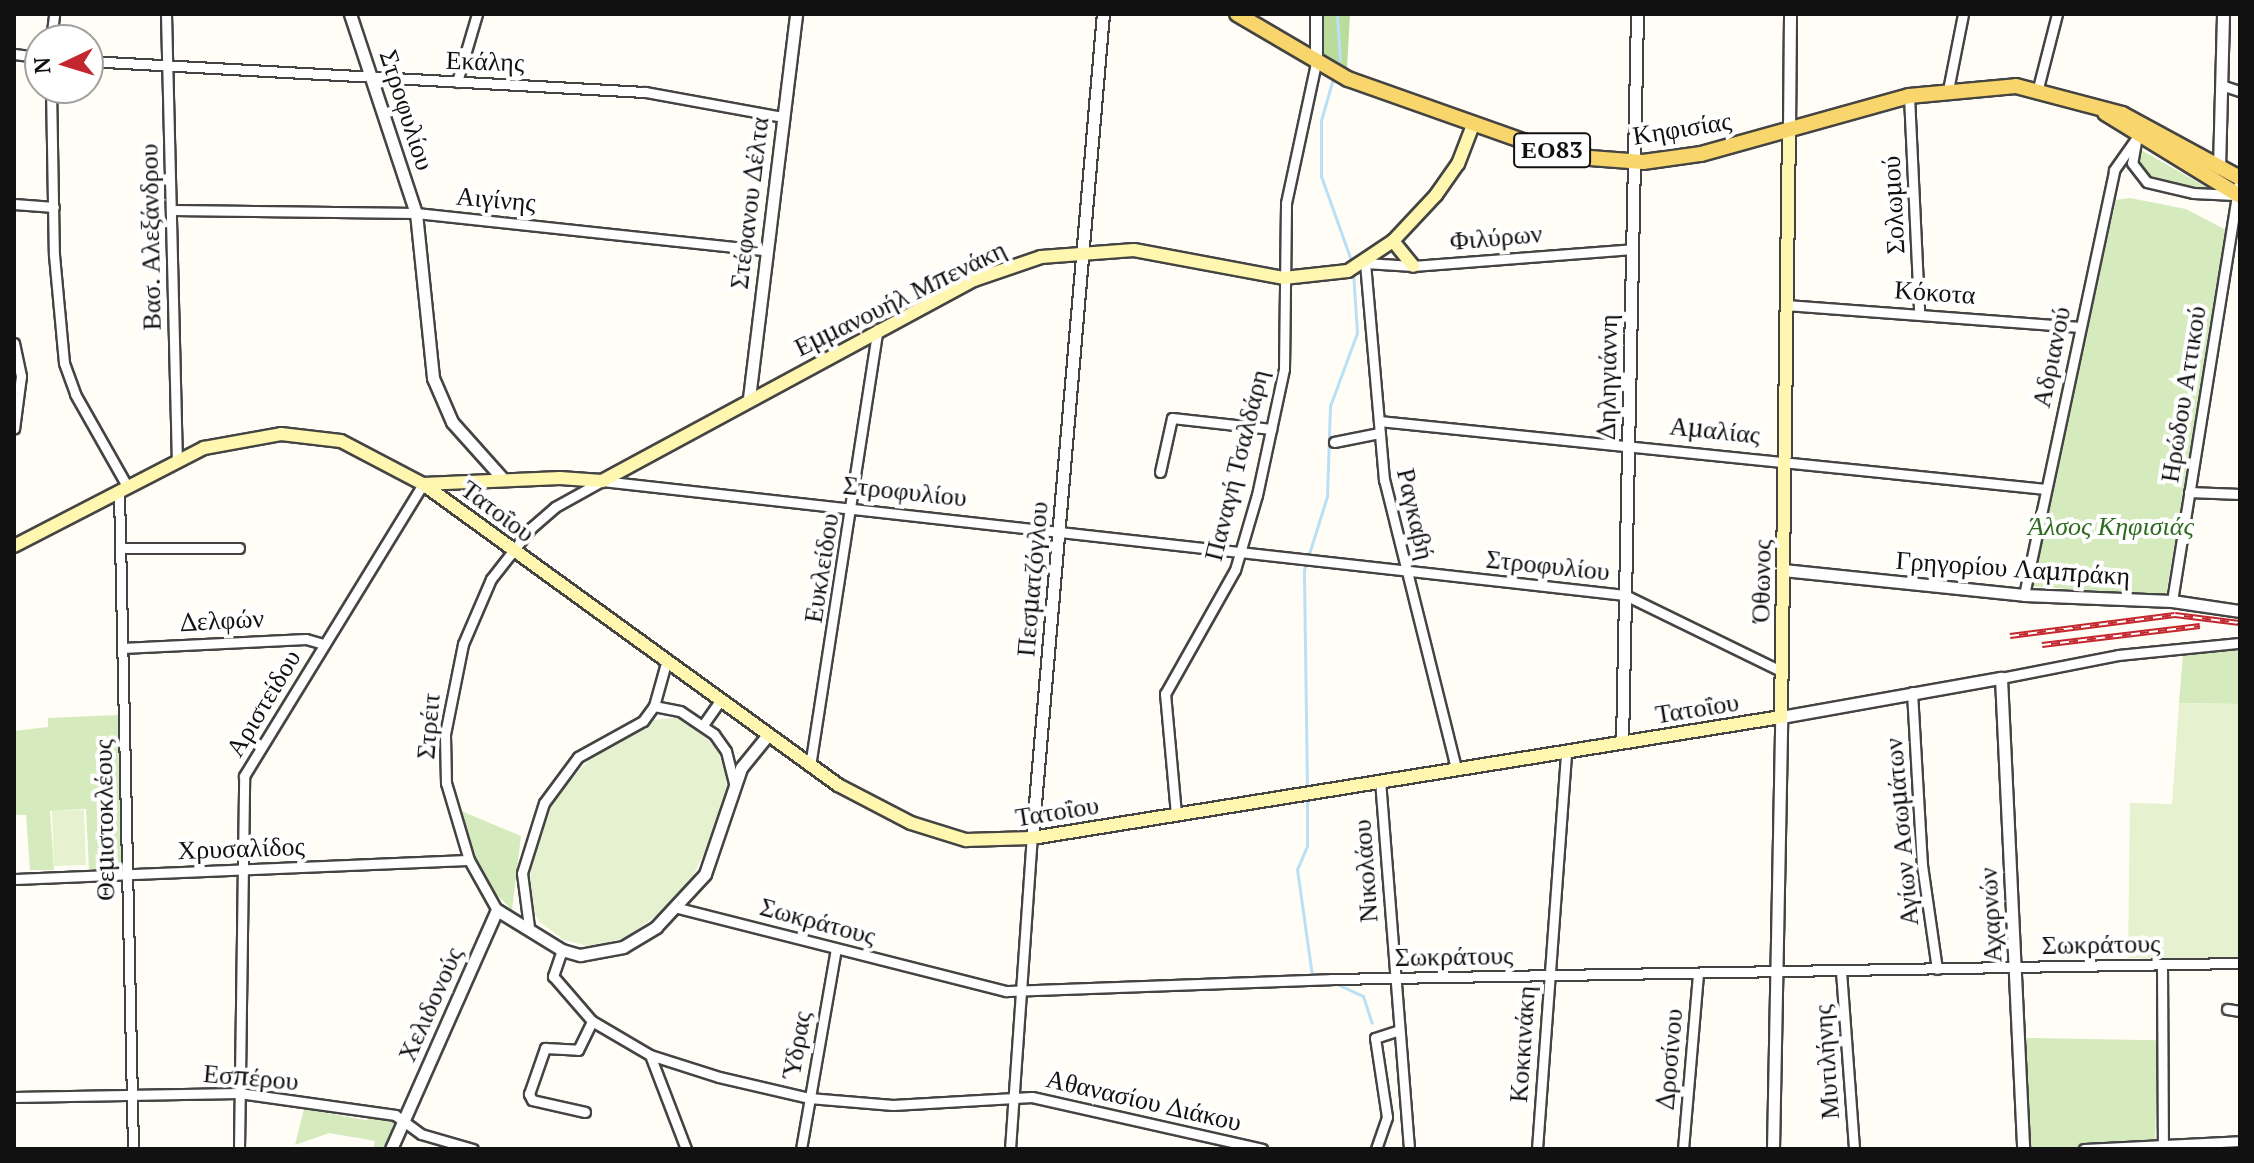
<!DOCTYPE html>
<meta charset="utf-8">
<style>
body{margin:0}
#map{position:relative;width:2254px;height:1163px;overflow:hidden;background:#fffdf5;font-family:"PT Serif",serif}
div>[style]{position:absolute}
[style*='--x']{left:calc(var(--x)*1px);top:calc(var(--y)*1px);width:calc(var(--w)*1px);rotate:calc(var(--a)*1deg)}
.green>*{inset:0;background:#d5ebbd;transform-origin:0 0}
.forest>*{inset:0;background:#b9dc9c}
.pitch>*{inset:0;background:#e6f2cf;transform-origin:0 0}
.stream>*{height:3px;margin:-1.5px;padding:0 1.5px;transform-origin:1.5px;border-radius:1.5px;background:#b9e0f7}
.roads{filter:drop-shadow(2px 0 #444) drop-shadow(-2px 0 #444) drop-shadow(0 2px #444) drop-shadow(0 -2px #444)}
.minor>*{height:9px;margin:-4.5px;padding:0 4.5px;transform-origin:4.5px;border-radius:4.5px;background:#fff}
.tertiary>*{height:11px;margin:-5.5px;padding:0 5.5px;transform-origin:5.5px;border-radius:5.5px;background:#fff}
.secondary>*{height:12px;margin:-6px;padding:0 6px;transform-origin:6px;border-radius:6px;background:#fff6b0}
.primary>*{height:14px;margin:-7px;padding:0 7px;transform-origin:7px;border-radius:7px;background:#f9d66b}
.rail>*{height:6px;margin-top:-3px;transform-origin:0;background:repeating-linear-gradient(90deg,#fff 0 9px,#c4262e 0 18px);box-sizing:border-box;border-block:2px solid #c4262e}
span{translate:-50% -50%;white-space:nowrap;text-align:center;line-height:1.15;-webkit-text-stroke:8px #fff;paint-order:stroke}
.shield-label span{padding:2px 6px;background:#fff;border:2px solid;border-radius:6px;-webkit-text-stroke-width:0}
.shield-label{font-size:24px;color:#111;font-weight:700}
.street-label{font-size:26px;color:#111}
.park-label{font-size:26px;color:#2f6b1f;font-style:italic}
.frame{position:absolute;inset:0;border:16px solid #111;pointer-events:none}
.north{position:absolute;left:24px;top:24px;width:80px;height:80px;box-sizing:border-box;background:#fff;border:2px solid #a0a0a0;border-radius:50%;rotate:266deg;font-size:22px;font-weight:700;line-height:32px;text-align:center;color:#111}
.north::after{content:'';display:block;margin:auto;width:28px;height:36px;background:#c4262e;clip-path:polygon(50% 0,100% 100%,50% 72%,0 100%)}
</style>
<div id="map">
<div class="green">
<i style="clip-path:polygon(2140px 151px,2143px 151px,2213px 191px,2149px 177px,2138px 166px)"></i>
<i style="clip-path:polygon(2130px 198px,2186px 209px,2226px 230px,2166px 596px,2030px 586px,2116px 200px)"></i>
<i style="clip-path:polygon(2240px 649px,2240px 704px,2179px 703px,2183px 653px)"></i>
<i style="clip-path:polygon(118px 715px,122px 868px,89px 869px,86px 809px,50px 811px,54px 870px,30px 870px,26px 815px,14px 815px,14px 731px,48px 727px,48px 718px)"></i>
<i style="clip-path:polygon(459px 810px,521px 836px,512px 910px,486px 884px)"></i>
<i style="left:2027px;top:1038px;width:130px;height:111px;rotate:1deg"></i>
<i style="clip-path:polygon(304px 1109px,365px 1120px,380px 1117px,394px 1123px,384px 1149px,373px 1149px,375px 1141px,329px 1133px,295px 1145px)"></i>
</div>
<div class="forest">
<i style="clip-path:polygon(1320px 14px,1350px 14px,1347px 68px,1321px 55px)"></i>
</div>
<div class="pitch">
<i style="clip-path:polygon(2179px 703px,2240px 704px,2240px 961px,2128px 958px,2130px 803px,2172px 804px)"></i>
<i style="clip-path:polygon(680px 717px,715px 746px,725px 768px,727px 790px,721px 818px,691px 880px,670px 905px,627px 937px,592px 947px,564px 940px,539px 921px,528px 902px,533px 848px,553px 798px,601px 748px,645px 721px)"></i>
<i style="left:84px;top:810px;width:55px;height:32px;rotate:88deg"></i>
</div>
<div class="stream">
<i style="--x:1337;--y:14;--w:46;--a:86.3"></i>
<i style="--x:1332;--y:82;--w:40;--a:106"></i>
<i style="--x:1321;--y:120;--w:56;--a:90"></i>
<i style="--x:1321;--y:176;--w:92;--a:70.4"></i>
<i style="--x:1307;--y:789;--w:219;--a:-90.8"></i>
<i style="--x:1304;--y:570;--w:77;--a:-72.7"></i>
<i style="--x:1327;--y:496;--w:90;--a:-88.1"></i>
<i style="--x:1330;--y:406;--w:78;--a:-69.7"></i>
<i style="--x:1357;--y:333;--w:62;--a:-93.7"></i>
<i style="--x:1307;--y:796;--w:50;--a:90"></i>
<i style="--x:1307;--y:846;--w:25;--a:113"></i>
<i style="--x:1297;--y:869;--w:108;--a:82"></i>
<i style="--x:1335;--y:983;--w:31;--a:25"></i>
<i style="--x:1363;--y:996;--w:28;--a:72"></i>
</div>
<div class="roads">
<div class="minor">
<i style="--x:166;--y:14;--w:446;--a:88.6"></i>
<i style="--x:51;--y:40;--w:26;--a:-83"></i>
<i style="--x:14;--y:54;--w:26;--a:7"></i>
<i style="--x:88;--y:61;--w:558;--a:3.19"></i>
<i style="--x:645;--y:92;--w:139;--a:10.3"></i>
<i style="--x:457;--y:82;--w:71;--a:-73.6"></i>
<i style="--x:2221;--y:85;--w:20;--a:18"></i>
<i style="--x:51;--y:88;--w:167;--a:89"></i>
<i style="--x:54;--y:255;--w:108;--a:84.7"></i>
<i style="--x:64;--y:363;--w:33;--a:70"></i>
<i style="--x:75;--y:394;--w:106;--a:60.5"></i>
<i style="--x:2038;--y:88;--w:76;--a:-75.6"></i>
<i style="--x:1948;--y:90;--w:77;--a:-78.8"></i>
<i style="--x:1909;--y:96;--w:216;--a:87.3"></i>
<i style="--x:2137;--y:136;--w:27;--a:100"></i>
<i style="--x:2132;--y:163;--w:24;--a:52"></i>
<i style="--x:2147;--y:182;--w:47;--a:13.4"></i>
<i style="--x:2193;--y:193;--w:42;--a:2.7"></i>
<i style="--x:14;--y:204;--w:40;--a:4.3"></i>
<i style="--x:173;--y:210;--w:243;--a:0.7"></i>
<i style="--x:416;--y:213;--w:351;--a:6.1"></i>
<i style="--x:1787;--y:305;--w:293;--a:4.3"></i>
<i style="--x:14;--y:343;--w:34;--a:78"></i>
<i style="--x:21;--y:376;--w:53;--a:97.5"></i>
<i style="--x:1379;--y:421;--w:670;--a:5.82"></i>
<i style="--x:1334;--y:442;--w:46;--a:-11.3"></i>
<i style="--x:1160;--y:472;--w:55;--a:-77.5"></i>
<i style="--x:1172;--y:418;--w:100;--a:6.3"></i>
<i style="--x:119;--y:491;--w:658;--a:88.78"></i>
<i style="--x:2189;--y:492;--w:51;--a:2.2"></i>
<i style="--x:120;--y:548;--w:119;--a:0"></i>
<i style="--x:2024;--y:595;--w:434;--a:-78"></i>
<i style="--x:2114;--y:170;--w:45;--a:-54.9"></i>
<i style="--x:2172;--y:601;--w:428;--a:-80.9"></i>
<i style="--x:122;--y:648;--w:184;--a:-2.8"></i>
<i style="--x:306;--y:639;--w:19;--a:16"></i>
<i style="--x:2001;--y:678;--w:119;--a:-11.1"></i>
<i style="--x:2118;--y:655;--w:122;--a:-5.7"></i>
<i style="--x:1912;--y:692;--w:173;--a:86.7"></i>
<i style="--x:1922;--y:865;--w:105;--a:81.8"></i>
<i style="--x:654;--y:706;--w:26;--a:11"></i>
<i style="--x:680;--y:711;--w:41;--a:34.1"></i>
<i style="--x:714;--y:734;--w:21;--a:55"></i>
<i style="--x:726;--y:751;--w:36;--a:76"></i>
<i style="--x:703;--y:725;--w:28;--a:-55"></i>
<i style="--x:810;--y:766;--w:442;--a:-81.2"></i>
<i style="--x:1456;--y:768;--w:297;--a:-104"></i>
<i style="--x:1384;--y:480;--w:218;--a:-95"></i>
<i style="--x:1365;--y:263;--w:48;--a:3.6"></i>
<i style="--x:1413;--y:266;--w:220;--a:-4.4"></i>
<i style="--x:1380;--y:780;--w:370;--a:85.5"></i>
<i style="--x:1176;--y:814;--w:121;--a:-95.2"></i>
<i style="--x:1165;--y:694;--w:142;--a:-60.6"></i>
<i style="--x:1235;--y:570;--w:78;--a:-73.7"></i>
<i style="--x:1257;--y:495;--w:129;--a:-77.9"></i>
<i style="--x:1284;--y:369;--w:166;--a:-89.3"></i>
<i style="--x:1286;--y:203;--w:143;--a:-77.9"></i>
<i style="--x:14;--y:879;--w:455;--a:-2.4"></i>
<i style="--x:678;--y:908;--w:338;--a:14.2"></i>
<i style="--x:1006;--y:991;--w:325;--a:-2.1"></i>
<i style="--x:1331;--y:979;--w:909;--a:-1.01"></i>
<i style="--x:497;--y:910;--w:57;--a:-119.2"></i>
<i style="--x:469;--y:860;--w:80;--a:-106.6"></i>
<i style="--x:446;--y:783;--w:49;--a:-91.2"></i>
<i style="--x:445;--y:734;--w:92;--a:-78.7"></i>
<i style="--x:463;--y:644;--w:71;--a:-66.7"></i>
<i style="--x:491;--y:579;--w:65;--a:-51.9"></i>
<i style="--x:531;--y:528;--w:32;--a:-41"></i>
<i style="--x:555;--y:507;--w:54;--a:-29"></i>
<i style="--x:602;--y:481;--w:1029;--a:6.36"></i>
<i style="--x:1625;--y:595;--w:174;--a:26"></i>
<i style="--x:529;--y:927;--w:54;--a:-97.4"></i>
<i style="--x:522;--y:873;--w:73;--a:-72.6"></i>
<i style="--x:544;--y:803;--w:57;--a:-53.5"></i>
<i style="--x:578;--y:757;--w:74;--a:-29"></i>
<i style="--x:643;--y:721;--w:19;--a:-54"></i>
<i style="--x:654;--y:706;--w:45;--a:-74.4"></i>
<i style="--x:562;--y:950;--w:28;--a:109"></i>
<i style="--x:553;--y:976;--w:60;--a:49.1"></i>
<i style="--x:592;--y:1021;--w:67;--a:30.4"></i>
<i style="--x:650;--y:1055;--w:72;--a:17.7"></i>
<i style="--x:719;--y:1077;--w:92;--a:13.1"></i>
<i style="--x:809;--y:1098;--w:84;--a:4.8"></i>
<i style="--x:893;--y:1105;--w:139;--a:-3.3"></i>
<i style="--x:1032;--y:1097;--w:236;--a:12.7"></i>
<i style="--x:2162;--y:965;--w:184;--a:89.7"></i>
<i style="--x:1841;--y:971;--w:178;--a:85.8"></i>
<i style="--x:2227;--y:1009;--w:13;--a:9"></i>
<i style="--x:650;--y:1055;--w:101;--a:69"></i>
<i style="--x:14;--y:1097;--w:225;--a:-1"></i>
<i style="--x:239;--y:1093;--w:158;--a:8"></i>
<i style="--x:395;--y:1115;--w:32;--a:36"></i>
<i style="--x:421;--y:1134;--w:54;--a:16.1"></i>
<i style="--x:585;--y:1112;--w:54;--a:-167.2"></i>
<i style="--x:532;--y:1100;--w:7;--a:-117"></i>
<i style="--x:529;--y:1094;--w:49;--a:-70.8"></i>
<i style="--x:545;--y:1048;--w:33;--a:3"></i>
<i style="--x:578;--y:1050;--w:32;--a:-64"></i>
<i style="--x:239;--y:1149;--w:373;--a:-89.2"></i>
<i style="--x:244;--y:776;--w:342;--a:-58.5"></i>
<i style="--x:801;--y:1149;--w:203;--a:-80.1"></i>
<i style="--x:1010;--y:1149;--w:312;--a:-86"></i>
<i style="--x:1376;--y:1149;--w:34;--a:-71"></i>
<i style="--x:1387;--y:1117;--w:80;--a:-98.6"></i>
<i style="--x:1375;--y:1038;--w:25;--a:-18"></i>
<i style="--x:1537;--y:1149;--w:399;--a:-85.8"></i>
<i style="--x:1683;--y:1149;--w:176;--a:-85.1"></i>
<i style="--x:2084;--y:1149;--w:156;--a:-2.9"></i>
</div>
<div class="tertiary">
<i style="--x:350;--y:14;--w:210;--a:71.7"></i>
<i style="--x:416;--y:213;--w:166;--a:84.1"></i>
<i style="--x:433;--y:378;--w:48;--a:66.6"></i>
<i style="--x:452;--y:422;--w:75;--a:48.2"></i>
<i style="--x:1316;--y:14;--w:49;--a:90"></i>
<i style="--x:1789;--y:131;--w:117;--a:-89.5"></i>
<i style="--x:2219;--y:168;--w:154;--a:-88.5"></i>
<i style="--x:749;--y:398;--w:387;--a:-83"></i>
<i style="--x:1783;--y:570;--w:242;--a:5.9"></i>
<i style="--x:2024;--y:595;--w:148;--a:2.3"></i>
<i style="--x:2172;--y:601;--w:69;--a:8.4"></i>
<i style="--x:1622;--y:742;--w:728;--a:-88.82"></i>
<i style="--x:1032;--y:838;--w:827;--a:-85.08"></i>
<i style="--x:391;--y:1149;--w:261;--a:-66.1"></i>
<i style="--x:497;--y:910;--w:76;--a:31.6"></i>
<i style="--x:562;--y:950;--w:19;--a:16"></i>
<i style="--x:580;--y:955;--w:44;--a:-10.5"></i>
<i style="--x:623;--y:947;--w:39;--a:-31"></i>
<i style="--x:656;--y:927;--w:72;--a:-47.2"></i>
<i style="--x:705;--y:874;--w:112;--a:-71.2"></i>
<i style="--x:741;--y:768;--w:40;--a:-51"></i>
<i style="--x:1773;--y:1149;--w:432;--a:-88.9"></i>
<i style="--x:1781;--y:717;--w:223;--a:-10.1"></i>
<i style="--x:2001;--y:678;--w:472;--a:87.3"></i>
</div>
<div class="secondary">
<i style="--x:1393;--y:241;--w:32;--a:51"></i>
<i style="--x:423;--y:484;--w:137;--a:-2.5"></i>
<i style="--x:560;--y:478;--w:42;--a:4.1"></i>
<i style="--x:602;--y:481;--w:423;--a:-28.4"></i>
<i style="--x:974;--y:280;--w:71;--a:-18.9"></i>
<i style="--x:1041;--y:257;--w:93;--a:-4.3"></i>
<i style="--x:1134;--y:250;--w:153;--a:10.6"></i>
<i style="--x:1284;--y:278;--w:64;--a:-6.2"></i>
<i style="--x:1348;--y:271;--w:54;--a:-33.7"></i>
<i style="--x:1393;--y:241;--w:63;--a:-46.9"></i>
<i style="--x:1436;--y:195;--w:38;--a:-55"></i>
<i style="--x:1458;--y:164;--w:42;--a:-69"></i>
<i style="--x:14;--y:546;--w:214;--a:-27.3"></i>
<i style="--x:204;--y:448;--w:78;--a:-10.3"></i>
<i style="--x:281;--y:434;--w:60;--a:6.7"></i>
<i style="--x:341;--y:441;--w:93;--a:27.7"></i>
<i style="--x:423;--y:484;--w:513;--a:35.95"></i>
<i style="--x:838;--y:785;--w:82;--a:27.5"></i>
<i style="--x:911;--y:823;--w:58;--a:17.2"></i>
<i style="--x:966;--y:840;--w:66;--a:-1.7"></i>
<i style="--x:1032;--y:838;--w:759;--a:-9.18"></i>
<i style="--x:1781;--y:717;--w:586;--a:-89.22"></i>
</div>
<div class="primary">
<i style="--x:1237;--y:14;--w:129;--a:30.4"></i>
<i style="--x:1348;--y:79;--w:197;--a:19.5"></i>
<i style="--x:1534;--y:145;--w:57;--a:13.1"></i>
<i style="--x:1590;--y:158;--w:53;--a:4.3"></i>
<i style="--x:1643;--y:162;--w:59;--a:-7.9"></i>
<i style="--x:1701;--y:154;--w:216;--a:-15.6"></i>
<i style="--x:1909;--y:96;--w:107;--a:-5.3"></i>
<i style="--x:2016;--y:86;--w:110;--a:14.8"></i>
<i style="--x:2122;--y:114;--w:134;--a:28.5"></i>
<i style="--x:2105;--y:113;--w:158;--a:31.6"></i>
</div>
</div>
<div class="rail">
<i style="--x:2010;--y:636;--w:166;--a:-7.3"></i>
<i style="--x:2175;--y:615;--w:65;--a:7"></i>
<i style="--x:2042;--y:645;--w:159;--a:-6.9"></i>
</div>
<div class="shield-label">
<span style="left:1552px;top:150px">ΕΟ83</span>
</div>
<div class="street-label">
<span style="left:485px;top:61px;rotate:2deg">Εκάλης</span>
<span style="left:407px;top:110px;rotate:72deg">Στροφυλίου</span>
<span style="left:1682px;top:128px;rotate:-9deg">Κηφισίας</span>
<span style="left:496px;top:199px;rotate:5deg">Αιγίνης</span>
<span style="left:749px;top:203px;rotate:-83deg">Στέφανου Δέλτα</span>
<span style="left:1893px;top:205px;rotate:-93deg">Σολωμού</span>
<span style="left:150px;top:237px;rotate:-91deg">Βασ. Αλεξάνδρου</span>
<span style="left:1496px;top:237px;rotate:-5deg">Φιλύρων</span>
<span style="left:1935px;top:292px;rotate:4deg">Κόκοτα</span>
<span style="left:900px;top:298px;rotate:-26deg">Εμμανουήλ Μπενάκη</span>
<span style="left:2051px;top:357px;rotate:-78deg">Αδριανού</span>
<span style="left:1607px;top:377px;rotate:-89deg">Δηληγιάννη</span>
<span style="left:2183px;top:394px;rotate:-81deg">Ηρώδου Αττικού</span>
<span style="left:1715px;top:430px;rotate:6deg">Αμαλίας</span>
<span style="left:1236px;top:465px;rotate:-76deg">Παναγή Τσαλδάρη</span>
<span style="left:905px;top:491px;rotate:6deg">Στροφυλίου</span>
<span style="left:498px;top:511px;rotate:37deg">Τατοΐου</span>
<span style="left:1416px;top:514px;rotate:77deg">Ραγκαβή</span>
<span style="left:1548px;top:565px;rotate:6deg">Στροφυλίου</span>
<span style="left:821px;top:568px;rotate:-81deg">Ευκλείδου</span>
<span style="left:2013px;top:568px;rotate:4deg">Γρηγορίου Λαμπράκη</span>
<span style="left:1032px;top:579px;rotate:-85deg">Πεσματζόγλου</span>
<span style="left:1761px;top:581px;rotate:-89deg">Όθωνος</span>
<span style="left:222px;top:620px;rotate:-3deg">Δελφών</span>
<span style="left:263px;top:703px;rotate:-59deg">Αριστείδου</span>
<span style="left:1697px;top:708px;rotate:-9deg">Τατοΐου</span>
<span style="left:428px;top:726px;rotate:-85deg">Στρέιτ</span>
<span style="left:1057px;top:811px;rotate:-9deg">Τατοΐου</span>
<span style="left:104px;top:820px;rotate:-91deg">Θεμιστοκλέους</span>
<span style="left:1901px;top:832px;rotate:-95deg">Αγίων Ασωμάτων</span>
<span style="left:241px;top:848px;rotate:-2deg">Χρυσαλίδος</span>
<span style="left:1365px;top:871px;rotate:-94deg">Νικολάου</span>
<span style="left:1990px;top:915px;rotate:-93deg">Αχαρνών</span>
<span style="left:818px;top:921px;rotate:15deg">Σωκράτους</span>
<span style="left:2101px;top:944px;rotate:-1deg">Σωκράτους</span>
<span style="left:1454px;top:956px;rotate:-1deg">Σωκράτους</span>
<span style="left:430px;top:1004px;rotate:-66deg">Χελιδονούς</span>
<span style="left:1522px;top:1044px;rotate:-86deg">Κοκκινάκη</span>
<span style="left:796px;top:1045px;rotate:-80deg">Ύδρας</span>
<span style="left:1669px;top:1059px;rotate:-85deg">Δροσίνου</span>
<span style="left:1826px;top:1062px;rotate:-94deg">Μυτιλήνης</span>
<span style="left:251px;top:1077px;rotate:5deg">Εσπέρου</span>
<span style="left:1144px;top:1100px;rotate:13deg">Αθανασίου Διάκου</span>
</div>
<div class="park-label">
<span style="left:2111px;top:526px">Άλσος Κηφισιάς</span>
</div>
<div class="frame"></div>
<div class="north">N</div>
</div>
